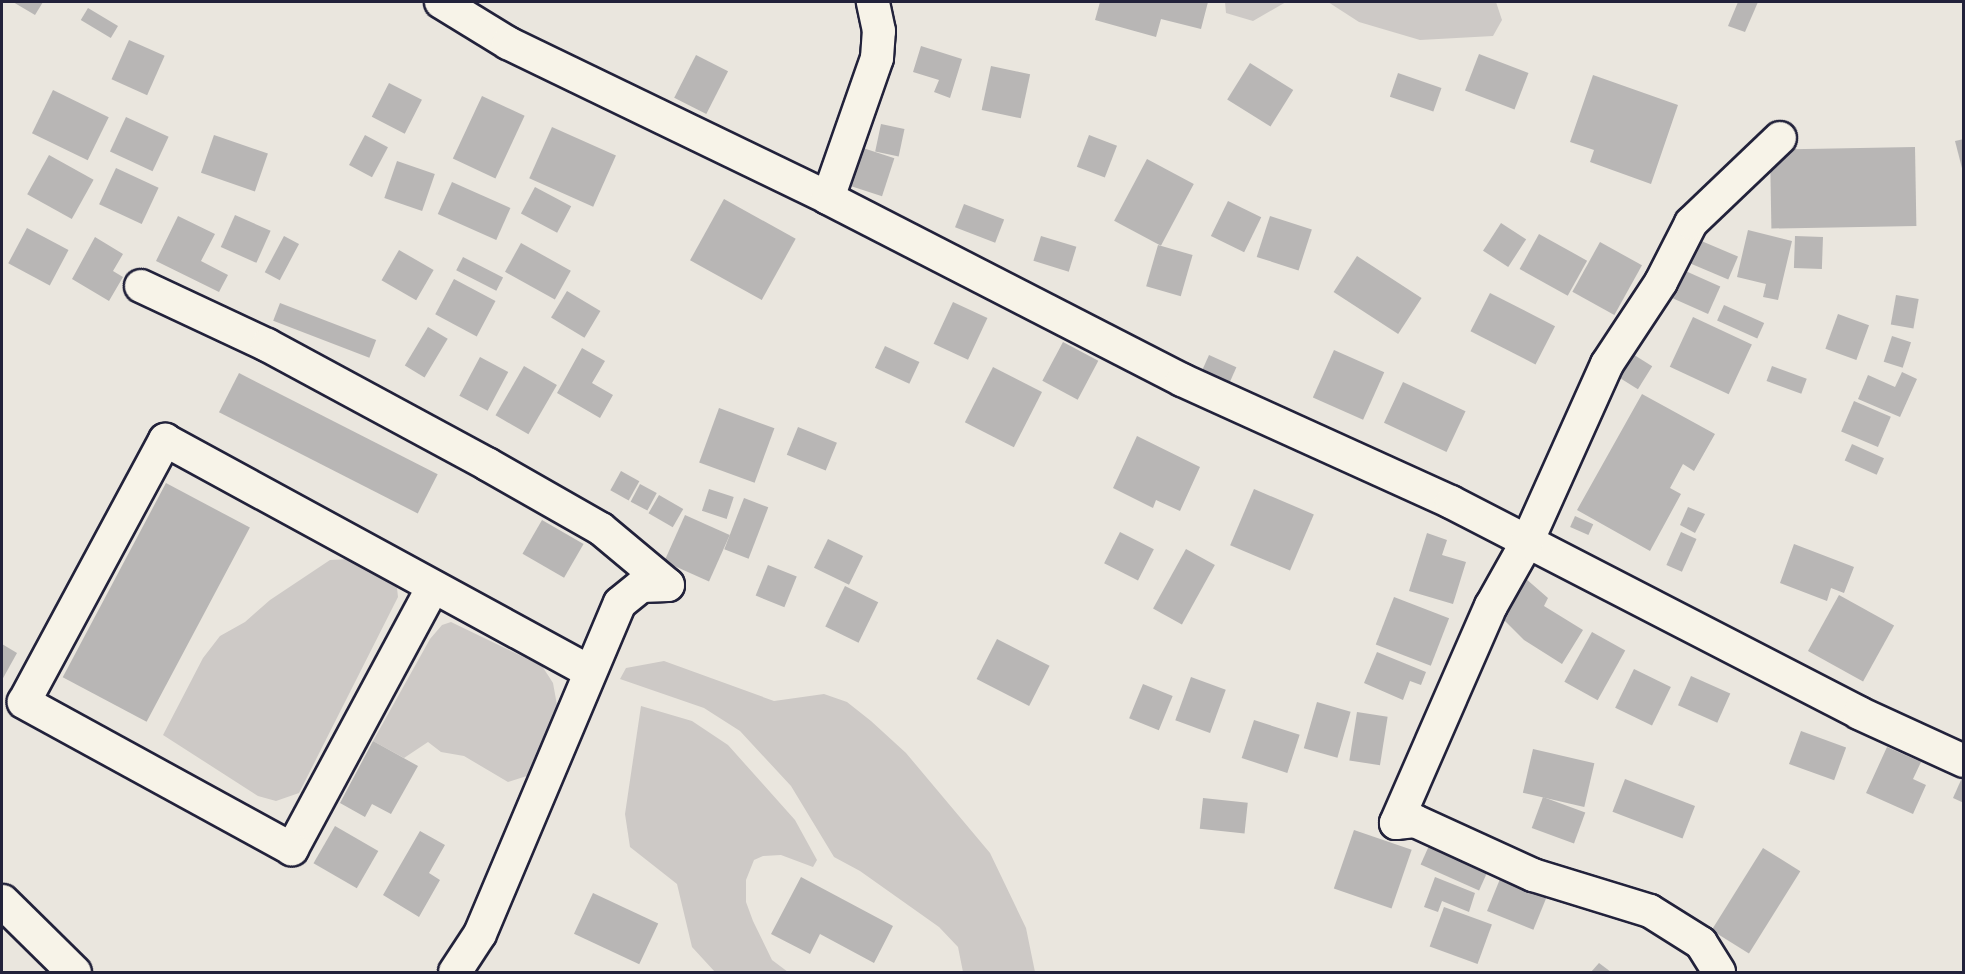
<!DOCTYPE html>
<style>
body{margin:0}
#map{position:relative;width:1965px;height:974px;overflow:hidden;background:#eae6de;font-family:Sriracha,sans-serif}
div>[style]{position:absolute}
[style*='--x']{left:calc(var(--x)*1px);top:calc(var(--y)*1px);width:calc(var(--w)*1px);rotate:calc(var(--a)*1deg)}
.green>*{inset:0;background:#cdc9c6}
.building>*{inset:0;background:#b8b6b5;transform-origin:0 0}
.roads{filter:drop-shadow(2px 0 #22223b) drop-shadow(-2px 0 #22223b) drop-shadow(0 2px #22223b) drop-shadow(0 -2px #22223b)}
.minor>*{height:32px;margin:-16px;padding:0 16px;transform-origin:16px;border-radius:16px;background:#f7f3e8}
.major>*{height:33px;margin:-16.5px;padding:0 16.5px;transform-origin:16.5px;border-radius:16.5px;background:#f7f3e8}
span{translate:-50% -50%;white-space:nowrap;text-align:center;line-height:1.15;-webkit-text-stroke:4.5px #f7f3e8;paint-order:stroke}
.frame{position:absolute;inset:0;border:3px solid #22223b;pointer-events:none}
</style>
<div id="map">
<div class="green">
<i style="clip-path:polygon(1225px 2px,1286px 2px,1253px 21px,1226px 13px)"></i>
<i style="clip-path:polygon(1328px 2px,1496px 2px,1502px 20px,1493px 36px,1420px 40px,1359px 22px)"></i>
<i style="clip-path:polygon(350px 559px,397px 588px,398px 597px,299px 793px,276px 801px,258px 796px,163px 735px,203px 658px,220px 636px,245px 622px,270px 600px,330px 560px)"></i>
<i style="clip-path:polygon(451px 622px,542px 666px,553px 683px,557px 705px,550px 734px,530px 775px,508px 782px,464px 756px,441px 752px,428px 742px,404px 758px,373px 741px,430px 639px,442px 625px)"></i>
<i style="clip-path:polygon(664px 661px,774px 701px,824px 694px,847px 702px,871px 721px,906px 753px,990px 853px,1026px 928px,1035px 972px,963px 972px,958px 947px,939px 927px,860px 871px,834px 857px,791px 786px,740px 731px,704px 708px,620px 679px,626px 668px)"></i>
<i style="clip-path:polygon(641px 706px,692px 721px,728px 745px,795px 820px,817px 860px,813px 867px,781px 855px,763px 856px,754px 860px,746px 880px,746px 902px,753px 921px,772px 960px,788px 972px,715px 972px,692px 947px,677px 884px,630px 847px,625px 814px)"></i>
</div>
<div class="building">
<i style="clip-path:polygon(13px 2px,43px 2px,35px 15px)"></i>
<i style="clip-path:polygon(1100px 2px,1208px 2px,1201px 29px,1161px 19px,1156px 37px,1095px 20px)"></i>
<i style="clip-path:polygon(1738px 2px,1758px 2px,1745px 32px,1728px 26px)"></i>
<i style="left:88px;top:8px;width:35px;height:14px;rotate:31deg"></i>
<i style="left:129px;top:40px;width:39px;height:43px;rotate:24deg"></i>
<i style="clip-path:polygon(921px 46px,962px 59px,950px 98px,934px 92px,939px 80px,913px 72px)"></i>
<i style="left:1479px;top:54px;width:53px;height:39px;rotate:21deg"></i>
<i style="left:696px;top:55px;width:36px;height:48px;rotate:27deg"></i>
<i style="left:1250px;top:63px;width:51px;height:43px;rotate:32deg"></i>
<i style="left:991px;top:66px;width:40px;height:45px;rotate:12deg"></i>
<i style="left:1398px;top:73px;width:46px;height:25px;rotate:19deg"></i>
<i style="clip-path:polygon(1593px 75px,1678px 105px,1651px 184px,1590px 162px,1594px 150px,1570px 142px)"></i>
<i style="left:389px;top:83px;width:37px;height:38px;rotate:27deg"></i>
<i style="left:53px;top:90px;width:62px;height:48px;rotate:26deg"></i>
<i style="left:482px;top:96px;width:47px;height:69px;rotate:25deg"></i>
<i style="left:126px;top:117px;width:47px;height:38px;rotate:25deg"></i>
<i style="left:881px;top:124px;width:24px;height:28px;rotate:12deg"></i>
<i style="left:552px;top:127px;width:70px;height:56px;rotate:24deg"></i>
<i style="left:214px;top:135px;width:57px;height:40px;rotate:19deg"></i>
<i style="left:365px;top:135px;width:26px;height:34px;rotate:28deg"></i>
<i style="left:1089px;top:135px;width:30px;height:34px;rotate:21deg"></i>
<i style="clip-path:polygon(1964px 139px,1964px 172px,1963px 172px,1955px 141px)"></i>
<i style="left:1915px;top:147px;width:79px;height:145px;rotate:89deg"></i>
<i style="left:863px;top:148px;width:33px;height:40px;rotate:18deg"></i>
<i style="left:49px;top:155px;width:51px;height:45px;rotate:29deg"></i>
<i style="left:1147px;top:159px;width:53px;height:70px;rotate:28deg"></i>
<i style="left:397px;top:161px;width:40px;height:39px;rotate:19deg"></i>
<i style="left:116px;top:168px;width:47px;height:40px;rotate:25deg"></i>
<i style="left:452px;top:182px;width:64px;height:35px;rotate:24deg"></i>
<i style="left:535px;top:187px;width:41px;height:30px;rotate:28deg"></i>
<i style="left:724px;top:199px;width:82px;height:70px;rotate:29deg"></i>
<i style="left:1228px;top:201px;width:37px;height:39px;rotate:26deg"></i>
<i style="left:964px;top:204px;width:43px;height:25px;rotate:21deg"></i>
<i style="left:235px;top:215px;width:39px;height:35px;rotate:24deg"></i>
<i style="clip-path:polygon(178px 216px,215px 234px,201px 261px,228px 275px,219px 292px,156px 261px)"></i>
<i style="left:1270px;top:216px;width:44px;height:43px;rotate:18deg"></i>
<i style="left:1501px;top:223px;width:30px;height:33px;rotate:33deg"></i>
<i style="left:27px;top:228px;width:47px;height:40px;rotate:28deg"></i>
<i style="clip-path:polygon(1748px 230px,1792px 241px,1778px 300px,1763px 297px,1766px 284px,1737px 277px)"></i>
<i style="left:1539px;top:234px;width:55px;height:40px;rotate:29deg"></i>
<i style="left:284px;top:236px;width:17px;height:41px;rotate:28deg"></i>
<i style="left:1041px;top:236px;width:37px;height:26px;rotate:17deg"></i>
<i style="left:1795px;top:236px;width:28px;height:32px;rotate:2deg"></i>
<i style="clip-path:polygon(95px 237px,123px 254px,113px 271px,123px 277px,109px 301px,72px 279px)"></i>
<i style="left:1692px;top:237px;width:50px;height:25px;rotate:23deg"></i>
<i style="left:1600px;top:242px;width:48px;height:57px;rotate:29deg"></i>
<i style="left:521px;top:243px;width:57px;height:33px;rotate:29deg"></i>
<i style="left:1158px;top:245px;width:36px;height:43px;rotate:16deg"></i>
<i style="left:399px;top:250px;width:40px;height:35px;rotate:30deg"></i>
<i style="left:1357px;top:256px;width:77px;height:43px;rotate:33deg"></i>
<i style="left:463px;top:257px;width:45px;height:15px;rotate:27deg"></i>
<i style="left:1681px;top:269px;width:43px;height:30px;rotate:24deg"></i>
<i style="left:454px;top:279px;width:47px;height:40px;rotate:28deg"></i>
<i style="left:567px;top:291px;width:39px;height:31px;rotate:31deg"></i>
<i style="left:1490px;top:293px;width:73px;height:43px;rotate:27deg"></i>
<i style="left:1896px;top:295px;width:23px;height:30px;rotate:10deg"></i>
<i style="left:953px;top:302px;width:38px;height:46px;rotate:25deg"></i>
<i style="left:280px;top:303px;width:103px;height:19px;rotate:21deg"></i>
<i style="left:1724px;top:305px;width:44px;height:17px;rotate:24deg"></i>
<i style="left:1838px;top:314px;width:33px;height:37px;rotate:20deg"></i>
<i style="left:1693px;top:317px;width:65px;height:55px;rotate:25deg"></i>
<i style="left:428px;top:327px;width:23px;height:45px;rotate:31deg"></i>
<i style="left:1892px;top:336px;width:20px;height:27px;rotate:18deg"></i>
<i style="left:1063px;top:342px;width:40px;height:44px;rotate:28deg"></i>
<i style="left:885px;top:346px;width:38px;height:24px;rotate:25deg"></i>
<i style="clip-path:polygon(582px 348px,605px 361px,592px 383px,613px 395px,600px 418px,557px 393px)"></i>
<i style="left:1334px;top:350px;width:55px;height:52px;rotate:24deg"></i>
<i style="left:1631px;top:353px;width:25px;height:27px;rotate:32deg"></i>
<i style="left:1209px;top:355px;width:30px;height:17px;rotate:24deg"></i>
<i style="left:480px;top:357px;width:32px;height:44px;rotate:28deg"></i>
<i style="left:524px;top:366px;width:38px;height:57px;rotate:30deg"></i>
<i style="left:1772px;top:366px;width:37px;height:16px;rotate:20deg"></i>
<i style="left:993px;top:367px;width:55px;height:62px;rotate:27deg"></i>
<i style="clip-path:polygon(1902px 372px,1917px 379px,1900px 417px,1858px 399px,1868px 375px,1895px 387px)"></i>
<i style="left:239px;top:373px;width:223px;height:44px;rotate:27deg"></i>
<i style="left:1403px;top:382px;width:69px;height:45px;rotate:25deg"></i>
<i style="clip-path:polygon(1642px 394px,1715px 434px,1694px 471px,1683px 464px,1670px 488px,1681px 494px,1650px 551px,1577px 510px)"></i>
<i style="left:1854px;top:401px;width:40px;height:33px;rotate:23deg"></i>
<i style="left:719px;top:408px;width:59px;height:58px;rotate:20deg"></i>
<i style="left:798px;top:427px;width:42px;height:30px;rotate:22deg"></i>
<i style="clip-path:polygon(1137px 436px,1200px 467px,1180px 511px,1156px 500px,1153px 508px,1113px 488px)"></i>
<i style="left:1852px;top:444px;width:35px;height:18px;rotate:24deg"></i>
<i style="left:621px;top:471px;width:21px;height:22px;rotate:29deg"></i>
<i style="left:166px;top:483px;width:95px;height:220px;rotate:28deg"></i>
<i style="left:640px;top:484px;width:19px;height:20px;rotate:28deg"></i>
<i style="left:709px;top:489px;width:26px;height:23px;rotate:18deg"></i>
<i style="left:1254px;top:489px;width:65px;height:61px;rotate:23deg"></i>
<i style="left:659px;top:495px;width:28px;height:21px;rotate:30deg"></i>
<i style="left:744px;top:498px;width:26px;height:55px;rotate:21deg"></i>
<i style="clip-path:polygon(1688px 507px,1705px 514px,1695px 533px,1680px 525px)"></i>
<i style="left:685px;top:515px;width:49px;height:51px;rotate:24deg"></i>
<i style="left:1575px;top:516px;width:20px;height:12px;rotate:24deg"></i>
<i style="left:542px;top:520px;width:48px;height:39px;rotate:30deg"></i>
<i style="left:1120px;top:532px;width:38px;height:35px;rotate:27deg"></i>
<i style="left:1681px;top:532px;width:17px;height:36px;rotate:24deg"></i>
<i style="clip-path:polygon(1427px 533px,1447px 540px,1442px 555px,1466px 562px,1453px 604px,1409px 591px)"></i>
<i style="left:828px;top:539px;width:39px;height:32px;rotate:26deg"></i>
<i style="clip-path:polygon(1794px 544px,1854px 567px,1844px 593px,1831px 588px,1827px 601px,1780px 583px)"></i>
<i style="left:1186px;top:549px;width:33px;height:68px;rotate:29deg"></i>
<i style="left:768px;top:565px;width:31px;height:33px;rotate:22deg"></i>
<i style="clip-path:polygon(1525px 578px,1548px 598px,1544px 606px,1583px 630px,1562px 664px,1524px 640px,1503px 619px)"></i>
<i style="left:845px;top:586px;width:37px;height:45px;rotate:26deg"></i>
<i style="left:1839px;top:595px;width:63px;height:64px;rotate:29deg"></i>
<i style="left:1394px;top:597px;width:59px;height:51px;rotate:21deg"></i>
<i style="left:1592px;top:632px;width:38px;height:57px;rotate:29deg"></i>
<i style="left:997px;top:639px;width:59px;height:45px;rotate:27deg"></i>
<i style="clip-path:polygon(2px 644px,17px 653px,2px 680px)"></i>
<i style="clip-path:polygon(1377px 652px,1426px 672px,1421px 685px,1410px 681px,1403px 700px,1364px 683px)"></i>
<i style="left:1634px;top:669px;width:41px;height:43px;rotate:26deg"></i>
<i style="left:1691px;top:676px;width:43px;height:32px;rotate:24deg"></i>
<i style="left:1191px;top:677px;width:37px;height:46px;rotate:20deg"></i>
<i style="left:1143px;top:684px;width:32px;height:37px;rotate:22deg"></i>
<i style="left:1317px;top:702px;width:35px;height:48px;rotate:16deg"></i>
<i style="left:1357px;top:712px;width:31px;height:49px;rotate:9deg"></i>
<i style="left:1254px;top:720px;width:48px;height:40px;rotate:18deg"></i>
<i style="left:1801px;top:731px;width:48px;height:35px;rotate:20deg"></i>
<i style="clip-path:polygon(373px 741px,418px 766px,391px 814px,372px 804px,365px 817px,340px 803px)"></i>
<i style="clip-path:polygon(1887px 747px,1921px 762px,1913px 779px,1926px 785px,1913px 814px,1866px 793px)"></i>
<i style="left:1533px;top:749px;width:63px;height:45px;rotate:13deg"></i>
<i style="left:1625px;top:779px;width:75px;height:35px;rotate:21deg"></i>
<i style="clip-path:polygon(1961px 780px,1964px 781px,1964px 803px,1953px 798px)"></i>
<i style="left:1543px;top:797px;width:45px;height:33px;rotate:20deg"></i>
<i style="left:1203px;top:798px;width:45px;height:31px;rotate:6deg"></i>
<i style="left:335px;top:826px;width:50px;height:43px;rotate:30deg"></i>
<i style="left:1354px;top:830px;width:61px;height:62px;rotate:19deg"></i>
<i style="clip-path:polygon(420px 831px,445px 845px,429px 873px,440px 880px,419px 917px,383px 895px)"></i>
<i style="left:1432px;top:839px;width:64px;height:28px;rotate:24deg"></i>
<i style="left:1763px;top:848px;width:44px;height:97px;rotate:32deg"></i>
<i style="left:1502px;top:874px;width:50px;height:40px;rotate:22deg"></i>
<i style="clip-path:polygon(801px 877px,893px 926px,874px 963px,820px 934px,810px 954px,771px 934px)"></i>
<i style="clip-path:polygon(1435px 877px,1475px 893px,1469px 912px,1442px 901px,1438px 912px,1424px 907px)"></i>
<i style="left:593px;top:893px;width:72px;height:45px;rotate:25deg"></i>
<i style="left:1444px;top:907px;width:51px;height:42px;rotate:20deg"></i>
<i style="clip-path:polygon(1599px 963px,1611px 972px,1591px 972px)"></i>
</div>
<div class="roads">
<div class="minor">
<i style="--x:441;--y:2;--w:79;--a:31.5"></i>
<i style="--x:508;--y:43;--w:356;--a:25.8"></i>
<i style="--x:828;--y:198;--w:398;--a:27.2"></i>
<i style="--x:1182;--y:380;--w:295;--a:24.4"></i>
<i style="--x:1451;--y:502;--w:459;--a:27.3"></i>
<i style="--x:1859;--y:713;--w:115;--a:24.6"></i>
<i style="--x:828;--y:198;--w:148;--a:-70.7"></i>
<i style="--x:877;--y:58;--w:27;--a:-86"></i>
<i style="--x:879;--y:31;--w:30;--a:-102"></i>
<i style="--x:141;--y:286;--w:139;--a:25.1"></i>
<i style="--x:267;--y:345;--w:250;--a:28.4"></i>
<i style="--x:487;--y:464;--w:131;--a:29.7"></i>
<i style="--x:601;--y:529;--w:87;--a:39.9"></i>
<i style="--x:433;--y:587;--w:298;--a:118.3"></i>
<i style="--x:292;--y:849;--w:306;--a:-151.3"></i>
<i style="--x:24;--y:702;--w:298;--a:-61.7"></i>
<i style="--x:165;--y:440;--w:484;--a:28.6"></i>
<i style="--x:1396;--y:823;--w:237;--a:-66.4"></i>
<i style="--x:1491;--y:606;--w:73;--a:-60.6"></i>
<i style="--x:1527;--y:542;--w:195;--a:-65.8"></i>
<i style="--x:1607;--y:364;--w:98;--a:-56.6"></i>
<i style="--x:1661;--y:282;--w:66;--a:-63"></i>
<i style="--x:1691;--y:223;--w:123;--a:-43.7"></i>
<i style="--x:1396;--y:823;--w:19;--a:-6"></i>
<i style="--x:1415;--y:821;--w:130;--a:24.6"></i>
<i style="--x:1533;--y:875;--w:122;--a:17.1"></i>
<i style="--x:1650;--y:911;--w:60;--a:32.1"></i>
<i style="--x:1701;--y:943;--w:34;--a:58"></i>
<i style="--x:455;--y:972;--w:45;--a:-56.7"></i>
<i style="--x:480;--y:934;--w:359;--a:-67.1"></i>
<i style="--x:620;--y:603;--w:27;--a:-39"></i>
<i style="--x:641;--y:586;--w:27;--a:-2"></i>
</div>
<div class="major">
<i style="--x:2;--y:901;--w:101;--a:44.6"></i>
</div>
</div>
<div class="frame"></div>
</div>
